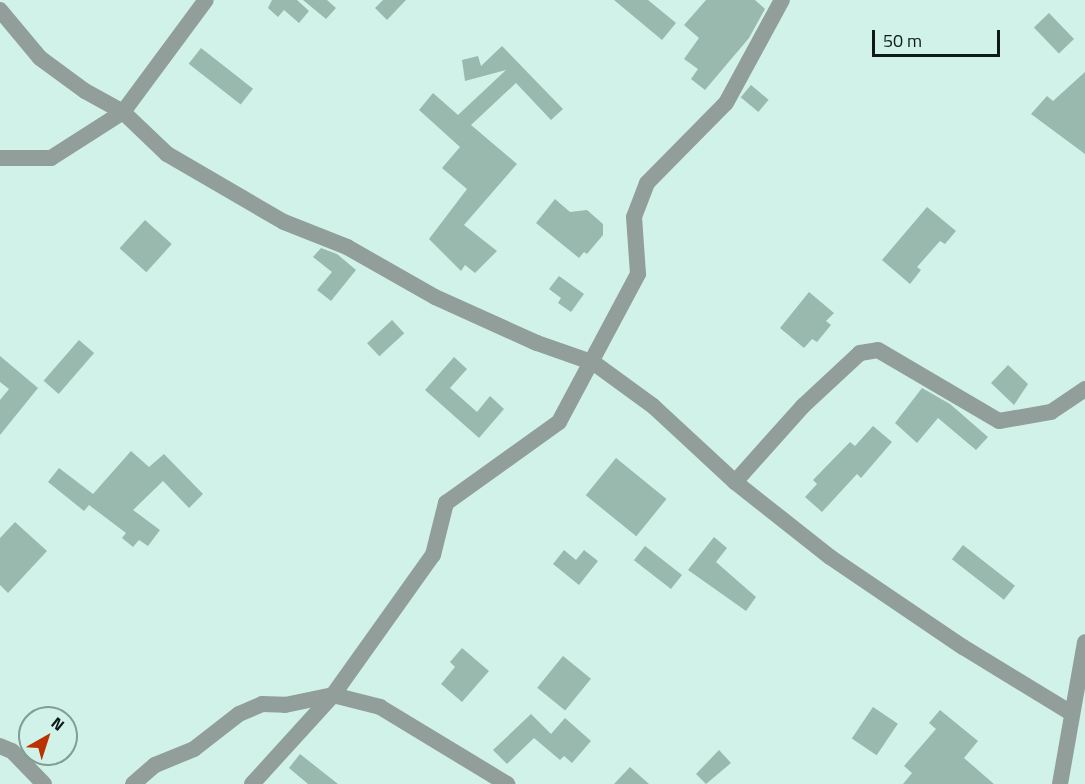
<!DOCTYPE html>
<style>
body{margin:0}
#map{position:relative;width:1085px;height:784px;overflow:hidden;background:#d1f2e8;font-family:"Titillium Web",sans-serif}
div>[style]{position:absolute}
[style*='--x']{left:calc(var(--x)*1px);top:calc(var(--y)*1px);width:calc(var(--w)*1px);rotate:calc(var(--a)*1deg)}
.building>*{inset:0;background:#99b9af;transform-origin:0 0}
.minor>*{height:16px;margin:-8px;padding:0 8px;transform-origin:8px;border-radius:8px;background:#919e9a}
span{translate:-50% -50%;white-space:nowrap;text-align:center;line-height:1.15;-webkit-text-stroke:4.5px #d1f2e8;paint-order:stroke}
.north{position:absolute;left:18px;top:706px;width:60px;height:60px;box-sizing:border-box;background:#d1f2e8;border:2px solid #839c94;border-radius:50%;rotate:39deg;font-size:16px;font-weight:700;line-height:24px;text-align:center;color:#0e1a17}
.north::after{content:'';display:block;margin:auto;width:21px;height:27px;background:#bb3200;clip-path:polygon(50% 0,100% 100%,50% 72%,0 100%)}
.scale{position:absolute;left:872px;top:30px;width:128px;height:27px;box-sizing:border-box;border:3px solid #0e1a17;border-top:0;padding-left:8px;font-size:18px;line-height:21px;white-space:nowrap;color:#0e1a17;-webkit-text-stroke:4px #d1f2e8;paint-order:stroke}
</style>
<div id="map">
<div class="building">
<i style="clip-path:polygon(272px 0,297px 0,309px 11px,299px 23px,284px 10px,278px 17px,268px 8px)"></i>
<i style="clip-path:polygon(303px 0,327px 0,336px 8px,326px 19px)"></i>
<i style="clip-path:polygon(383px 0,406px 0,387px 20px,375px 8px)"></i>
<i style="clip-path:polygon(614px 0,648px 0,676px 23px,662px 40px)"></i>
<i style="clip-path:polygon(706px 0,755px 0,765px 9px,749px 38px,705px 90px,691px 79px,698px 69px,684px 59px,699px 38px,684px 25px)"></i>
<i style="left:1049px;top:13px;width:36px;height:21px;rotate:46deg"></i>
<i style="clip-path:polygon(502px 46px,563px 109px,551px 120px,516px 83px,471px 125px,517px 164px,464px 225px,497px 251px,475px 273px,465px 265px,461px 271px,429px 239px,467px 189px,442px 168px,460px 147px,419px 110px,433px 93px,458px 115px,506px 70px,465px 81px,462px 60px,478px 56px,481px 66px)"></i>
<i style="left:201px;top:48px;width:66px;height:20px;rotate:38deg"></i>
<i style="clip-path:polygon(1085px 72px,1085px 154px,1031px 114px,1047px 96px,1053px 101px)"></i>
<i style="left:751px;top:85px;width:23px;height:16px;rotate:40deg"></i>
<i style="clip-path:polygon(555px 199px,570px 212px,587px 210px,603px 224px,603px 235px,587px 254px,584px 252px,579px 258px,536px 223px)"></i>
<i style="clip-path:polygon(927px 207px,956px 231px,945px 244px,940px 241px,917px 267px,921px 270px,910px 284px,882px 260px)"></i>
<i style="left:145px;top:220px;width:36px;height:38px;rotate:42deg"></i>
<i style="clip-path:polygon(321px 248px,337px 254px,356px 270px,331px 301px,317px 290px,332px 272px,313px 257px)"></i>
<i style="clip-path:polygon(559px 276px,584px 294px,571px 312px,558px 303px,561px 298px,549px 289px)"></i>
<i style="clip-path:polygon(809px 292px,834px 313px,826px 321px,831px 325px,817px 342px,812px 339px,804px 348px,780px 328px)"></i>
<i style="left:392px;top:320px;width:18px;height:34px;rotate:47deg"></i>
<i style="left:79px;top:340px;width:20px;height:54px;rotate:41deg"></i>
<i style="clip-path:polygon(0 356px,38px 388px,0 435px,0 400px,9px 389px,0 382px)"></i>
<i style="clip-path:polygon(454px 357px,467px 369px,450px 388px,477px 412px,490px 396px,504px 409px,479px 438px,425px 390px)"></i>
<i style="clip-path:polygon(1008px 365px,1028px 384px,1014px 405px,991px 383px)"></i>
<i style="clip-path:polygon(922px 388px,950px 404px,988px 437px,976px 450px,938px 418px,917px 443px,895px 423px)"></i>
<i style="clip-path:polygon(873px 426px,892px 442px,861px 478px,857px 474px,822px 512px,805px 497px,817px 484px,813px 480px,850px 442px,855px 446px)"></i>
<i style="clip-path:polygon(131px 451px,149px 467px,164px 454px,203px 494px,189px 508px,163px 481px,133px 510px,160px 530px,148px 546px,139px 540px,133px 547px,122px 538px,126px 533px,89px 505px,84px 511px,48px 482px,59px 468px,93px 494px)"></i>
<i style="left:616px;top:458px;width:65px;height:48px;rotate:39deg"></i>
<i style="clip-path:polygon(15px 522px,47px 551px,8px 593px,0 585px,0 538px)"></i>
<i style="clip-path:polygon(714px 537px,727px 548px,716px 562px,756px 597px,746px 611px,688px 570px)"></i>
<i style="left:963px;top:545px;width:66px;height:18px;rotate:38deg"></i>
<i style="left:645px;top:546px;width:47px;height:18px;rotate:38deg"></i>
<i style="clip-path:polygon(564px 550px,576px 560px,584px 550px,598px 561px,579px 585px,553px 564px)"></i>
<i style="clip-path:polygon(462px 648px,489px 671px,462px 702px,441px 684px,455px 667px,450px 662px)"></i>
<i style="left:563px;top:656px;width:36px;height:41px;rotate:39deg"></i>
<i style="left:873px;top:707px;width:30px;height:38px;rotate:34deg"></i>
<i style="clip-path:polygon(940px 710px,978px 741px,964px 758px,994px 784px,903px 784px,912px 773px,904px 766px,936px 729px,929px 723px)"></i>
<i style="clip-path:polygon(531px 714px,551px 734px,565px 718px,591px 741px,572px 763px,564px 756px,560px 760px,534px 738px,507px 764px,493px 750px)"></i>
<i style="clip-path:polygon(719px 750px,731px 763px,706px 784px,696px 774px)"></i>
<i style="clip-path:polygon(300px 754px,338px 784px,308px 784px,289px 768px)"></i>
<i style="clip-path:polygon(630px 767px,649px 784px,614px 784px)"></i>
</div>
<div class="minor">
<i style="--x:0;--y:10;--w:62;--a:50.2"></i>
<i style="--x:40;--y:58;--w:56;--a:36.3"></i>
<i style="--x:85;--y:91;--w:43;--a:28.9"></i>
<i style="--x:123;--y:112;--w:61;--a:43.7"></i>
<i style="--x:167;--y:154;--w:135;--a:30.2"></i>
<i style="--x:284;--y:222;--w:68;--a:21.6"></i>
<i style="--x:347;--y:247;--w:101;--a:29.6"></i>
<i style="--x:435;--y:297;--w:112;--a:24.3"></i>
<i style="--x:537;--y:343;--w:60;--a:19.3"></i>
<i style="--x:594;--y:363;--w:73;--a:36.1"></i>
<i style="--x:653;--y:406;--w:112;--a:42.8"></i>
<i style="--x:735;--y:482;--w:121;--a:38.3"></i>
<i style="--x:830;--y:557;--w:161;--a:34.1"></i>
<i style="--x:963;--y:647;--w:127;--a:31.4"></i>
<i style="--x:0;--y:158;--w:51;--a:0"></i>
<i style="--x:51;--y:158;--w:85;--a:-32.6"></i>
<i style="--x:123;--y:112;--w:139;--a:-53.5"></i>
<i style="--x:735;--y:482;--w:102;--a:-48.2"></i>
<i style="--x:803;--y:406;--w:78;--a:-42.9"></i>
<i style="--x:860;--y:353;--w:18;--a:-9"></i>
<i style="--x:878;--y:350;--w:140;--a:30.4"></i>
<i style="--x:999;--y:421;--w:53;--a:-9.8"></i>
<i style="--x:1051;--y:412;--w:41;--a:-34.1"></i>
<i style="--x:0;--y:746;--w:13;--a:23"></i>
<i style="--x:12;--y:751;--w:46;--a:45.9"></i>
<i style="--x:133;--y:784;--w:29;--a:-41"></i>
<i style="--x:155;--y:765;--w:42;--a:-22.3"></i>
<i style="--x:194;--y:749;--w:57;--a:-37.9"></i>
<i style="--x:239;--y:714;--w:25;--a:-23"></i>
<i style="--x:262;--y:704;--w:23;--a:2"></i>
<i style="--x:285;--y:705;--w:49;--a:-11.8"></i>
<i style="--x:333;--y:695;--w:49;--a:14.3"></i>
<i style="--x:380;--y:707;--w:149;--a:31.2"></i>
<i style="--x:252;--y:784;--w:120;--a:-47.7"></i>
<i style="--x:333;--y:695;--w:172;--a:-54.5"></i>
<i style="--x:433;--y:555;--w:54;--a:-76"></i>
<i style="--x:446;--y:503;--w:139;--a:-35.6"></i>
<i style="--x:559;--y:422;--w:168;--a:-61.9"></i>
<i style="--x:638;--y:274;--w:57;--a:-94"></i>
<i style="--x:634;--y:217;--w:36;--a:-69"></i>
<i style="--x:647;--y:183;--w:112;--a:-45.4"></i>
<i style="--x:726;--y:103;--w:117;--a:-61.5"></i>
<i style="--x:1060;--y:784;--w:144;--a:-80"></i>
</div>
<div class="north">N</div>
<div class="scale">50 m</div>
</div>
